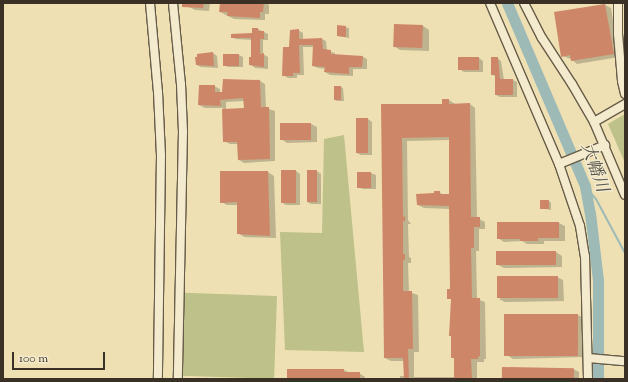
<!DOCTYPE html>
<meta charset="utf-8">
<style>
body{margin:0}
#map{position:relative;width:628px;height:382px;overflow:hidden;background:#eee0b3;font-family:"Sorts Mill Goudy","Noto Serif JP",serif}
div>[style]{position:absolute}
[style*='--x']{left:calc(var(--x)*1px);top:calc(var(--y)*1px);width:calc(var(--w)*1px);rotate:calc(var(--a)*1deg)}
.green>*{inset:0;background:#bec189;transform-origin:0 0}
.shadow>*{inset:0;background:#0003}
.stream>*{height:2px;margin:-1px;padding:0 1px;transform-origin:1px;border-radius:1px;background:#9ebab7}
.river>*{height:11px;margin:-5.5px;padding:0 5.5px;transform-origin:5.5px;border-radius:5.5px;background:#9ebab7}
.building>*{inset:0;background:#ce8668;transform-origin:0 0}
.roads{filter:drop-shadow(1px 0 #675c49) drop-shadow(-1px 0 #675c49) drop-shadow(0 1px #675c49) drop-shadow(0 -1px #675c49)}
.minor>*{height:8px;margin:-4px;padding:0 4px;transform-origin:4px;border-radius:4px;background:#f4ebce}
span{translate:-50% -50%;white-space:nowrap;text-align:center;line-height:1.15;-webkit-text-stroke:3px #f4ebce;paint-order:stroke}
.water-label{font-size:17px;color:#53524a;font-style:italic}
.frame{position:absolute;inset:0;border:4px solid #3a3026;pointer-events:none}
.scale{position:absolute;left:12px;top:352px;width:93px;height:18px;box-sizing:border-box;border:2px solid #3a3026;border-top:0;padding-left:5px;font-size:12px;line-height:14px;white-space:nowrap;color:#3a3026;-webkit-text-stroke:3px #f4ebce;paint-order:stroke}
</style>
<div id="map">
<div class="green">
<i style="clip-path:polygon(625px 114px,625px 163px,608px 124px)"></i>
<i style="clip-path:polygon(344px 135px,364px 352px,285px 350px,280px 232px,322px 233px,324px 139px)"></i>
<i style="left:277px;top:296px;width:83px;height:93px;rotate:92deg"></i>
</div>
<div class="shadow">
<i style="clip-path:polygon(189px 3px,210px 3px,209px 11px,195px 10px,189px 7px)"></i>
<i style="clip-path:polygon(221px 3px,266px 3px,269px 5px,269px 14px,265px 14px,265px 20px,234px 19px,220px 12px)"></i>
<i style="clip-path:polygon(605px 5px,611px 8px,619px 57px,577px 64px,571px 59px,562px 56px)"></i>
<i style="clip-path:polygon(338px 26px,349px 28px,349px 38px,338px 36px)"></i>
<i style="clip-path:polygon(423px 26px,429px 30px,429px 51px,400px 50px,394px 46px)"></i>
<i style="clip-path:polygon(253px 29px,258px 29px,268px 34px,268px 40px,263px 40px,263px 54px,268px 57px,268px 69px,255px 68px,250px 64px,252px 57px,252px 40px,236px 39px,232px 37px,252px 34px)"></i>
<i style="clip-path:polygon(298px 30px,303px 33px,303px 40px,322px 39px,326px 41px,327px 51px,335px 53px,335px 55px,363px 57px,367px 59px,367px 69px,353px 69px,353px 76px,330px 75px,325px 72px,326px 69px,318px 68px,313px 66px,314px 47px,303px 47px,304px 75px,297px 75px,297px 78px,288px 78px,283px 75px,290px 48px)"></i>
<i style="clip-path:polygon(213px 53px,217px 56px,218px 68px,201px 67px,197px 65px,196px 58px,201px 54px)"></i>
<i style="clip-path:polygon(239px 55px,243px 57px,243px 67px,228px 67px,224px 65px)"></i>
<i style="clip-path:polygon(459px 58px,479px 58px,483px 61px,483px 72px,464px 72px,459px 69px)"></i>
<i style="clip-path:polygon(497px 58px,501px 61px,504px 80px,513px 80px,517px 82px,517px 97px,500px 97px,496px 95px,496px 77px,492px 74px)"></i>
<i style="clip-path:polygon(evenodd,260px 81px,265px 84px,266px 108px,275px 111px,275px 161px,244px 163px,239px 160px,238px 144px,230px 144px,224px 141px,223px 108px,205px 108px,199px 105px,214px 86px,220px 89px,220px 93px,223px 93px,260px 81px,244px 101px,245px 109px,226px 110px,226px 102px,244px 101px)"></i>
<i style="clip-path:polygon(341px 87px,343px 88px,344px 101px,337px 101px,335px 100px)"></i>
<i style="clip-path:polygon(evenodd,449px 100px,455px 104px,470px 104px,475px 108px,477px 218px,485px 222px,485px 229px,479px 229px,479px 251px,476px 251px,477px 299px,485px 302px,486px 359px,484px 359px,484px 362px,477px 362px,477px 379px,400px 379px,400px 376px,405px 376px,404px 361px,391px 361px,385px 358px,382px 105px,443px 105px,449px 100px,450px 140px,450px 195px,444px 195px,439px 192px,418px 205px,424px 208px,450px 209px,451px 290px,448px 298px,452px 300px,452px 357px,455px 359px,455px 377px,414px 377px,414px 352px,419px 352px,418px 295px,409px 292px,408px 263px,411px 263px,411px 258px,409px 257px,408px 224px,411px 224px,408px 220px,407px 141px,450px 140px)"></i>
<i style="clip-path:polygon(368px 119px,372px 122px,372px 155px,361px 155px,357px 153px)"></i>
<i style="clip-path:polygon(311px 124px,317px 127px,317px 142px,287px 143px,281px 139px)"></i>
<i style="clip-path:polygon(296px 171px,300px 174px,300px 205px,286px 205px,281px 202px)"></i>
<i style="clip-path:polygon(308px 171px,317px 171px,321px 174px,321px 204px,311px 204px,307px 202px)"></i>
<i style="clip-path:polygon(221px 172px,268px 172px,274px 176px,276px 238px,244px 237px,238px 233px,238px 205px,227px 205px,221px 202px)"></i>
<i style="clip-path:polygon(358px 173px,371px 173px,376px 175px,376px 189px,363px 189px,358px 187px)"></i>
<i style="clip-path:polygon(549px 201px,551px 203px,551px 210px,541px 208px)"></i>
<i style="clip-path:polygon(559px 223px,565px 226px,565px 241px,544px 241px,544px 244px,527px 244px,522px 241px,504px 242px,498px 238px)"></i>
<i style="clip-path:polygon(556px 252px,562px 256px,562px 267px,504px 268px,498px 265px)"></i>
<i style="clip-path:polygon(557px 277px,563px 280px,564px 301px,505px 302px,499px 299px)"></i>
<i style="clip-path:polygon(578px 315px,583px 318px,584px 357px,513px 359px,507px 355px)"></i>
<i style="clip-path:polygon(573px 369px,579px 372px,579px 379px,503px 379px)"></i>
<i style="clip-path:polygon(344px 370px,350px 373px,359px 373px,365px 377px,365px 379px,288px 379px)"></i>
</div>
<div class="stream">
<i style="--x:585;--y:186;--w:17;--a:50"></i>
<i style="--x:596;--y:199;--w:61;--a:61.8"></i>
</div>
<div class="river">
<i style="--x:507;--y:3;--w:199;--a:66.9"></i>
<i style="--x:585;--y:186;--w:27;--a:80"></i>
<i style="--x:590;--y:213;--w:67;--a:83.2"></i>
<i style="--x:598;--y:280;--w:99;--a:90"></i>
</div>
<div class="building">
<i style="clip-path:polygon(182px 3px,204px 3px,203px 8px,182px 7px)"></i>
<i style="clip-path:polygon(220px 3px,264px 3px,263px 12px,260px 12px,260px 18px,227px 16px,228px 12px,219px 12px)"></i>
<i style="clip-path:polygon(605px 4px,614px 54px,571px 61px,570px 55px,561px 57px,554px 12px)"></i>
<i style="left:394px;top:24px;width:29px;height:23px;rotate:2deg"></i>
<i style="clip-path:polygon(337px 25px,346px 26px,346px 37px,337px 36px)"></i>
<i style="clip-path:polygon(252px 28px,258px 28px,258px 31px,264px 31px,264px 39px,260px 39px,260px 54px,264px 53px,264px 67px,249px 65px,249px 57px,251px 57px,251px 38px,231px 38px,231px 34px,252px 33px)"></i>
<i style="clip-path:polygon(299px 29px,299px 39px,322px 38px,323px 49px,331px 50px,331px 54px,363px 56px,362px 67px,349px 67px,349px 74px,324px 72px,325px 67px,312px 66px,313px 45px,299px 45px,300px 73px,293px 73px,293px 76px,282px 76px,283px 47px,289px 47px,290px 30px)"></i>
<i style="clip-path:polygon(213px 52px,214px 66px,196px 65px,195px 57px,197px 57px,197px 54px)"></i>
<i style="left:223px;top:54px;width:16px;height:12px"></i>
<i style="left:458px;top:57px;width:21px;height:13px"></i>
<i style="clip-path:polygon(491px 57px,498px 57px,500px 79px,513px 79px,513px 95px,495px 95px,495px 75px,491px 75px)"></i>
<i style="clip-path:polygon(223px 79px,260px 80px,261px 107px,269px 107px,270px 159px,238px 160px,237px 142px,223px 142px,222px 109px,244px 108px,243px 98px,220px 100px,221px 106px,198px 105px,199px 85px,215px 85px,215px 92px,222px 92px)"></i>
<i style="left:334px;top:86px;width:7px;height:14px"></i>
<i style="clip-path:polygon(442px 99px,449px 99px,449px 104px,470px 103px,471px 217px,480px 217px,480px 227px,474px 227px,474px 248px,471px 248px,472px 298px,480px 298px,480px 356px,478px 357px,478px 359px,471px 359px,472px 379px,454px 379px,454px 358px,451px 358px,451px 336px,449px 336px,451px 299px,447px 299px,447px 289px,450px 289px,449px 206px,417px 205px,416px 194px,434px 193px,434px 191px,440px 191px,440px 194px,449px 194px,449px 137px,402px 138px,403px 217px,405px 216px,405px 221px,403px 221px,403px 254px,405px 254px,405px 260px,403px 260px,403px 291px,412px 291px,413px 349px,408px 349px,409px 379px,404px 379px,403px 358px,384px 358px,381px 104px,442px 104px)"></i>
<i style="left:356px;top:118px;width:12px;height:35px"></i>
<i style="left:280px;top:123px;width:31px;height:17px"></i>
<i style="left:281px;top:170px;width:15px;height:33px"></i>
<i style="left:307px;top:170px;width:10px;height:32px"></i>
<i style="clip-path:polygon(220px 171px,268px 171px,270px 236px,237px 234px,237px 202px,220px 203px)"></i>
<i style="left:357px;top:172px;width:14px;height:16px"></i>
<i style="left:540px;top:200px;width:9px;height:9px"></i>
<i style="clip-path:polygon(497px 222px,559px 222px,559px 238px,538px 238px,538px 241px,520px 241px,520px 239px,497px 239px)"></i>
<i style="left:556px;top:251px;width:14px;height:60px;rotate:90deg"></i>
<i style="left:558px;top:276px;width:22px;height:61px;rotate:90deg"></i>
<i style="left:504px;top:314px;width:74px;height:42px"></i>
<i style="left:502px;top:367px;width:72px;height:12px;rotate:1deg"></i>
<i style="clip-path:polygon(287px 369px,344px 369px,344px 372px,360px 372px,360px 379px,287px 379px)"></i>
</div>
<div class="roads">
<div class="minor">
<i style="--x:150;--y:3;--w:89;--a:84.9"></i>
<i style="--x:158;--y:92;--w:63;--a:87.3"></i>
<i style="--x:161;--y:155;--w:224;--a:90.8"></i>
<i style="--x:173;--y:3;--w:81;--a:84.4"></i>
<i style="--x:181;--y:84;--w:47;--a:87.6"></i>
<i style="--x:183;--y:131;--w:248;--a:91.2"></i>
<i style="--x:490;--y:3;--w:175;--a:66.8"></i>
<i style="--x:559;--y:164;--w:65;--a:71.3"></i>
<i style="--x:580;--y:226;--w:30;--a:81"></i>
<i style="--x:585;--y:256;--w:123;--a:88.6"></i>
<i style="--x:524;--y:3;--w:39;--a:63"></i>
<i style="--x:542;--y:38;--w:55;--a:56.9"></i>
<i style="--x:572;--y:84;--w:44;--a:59.9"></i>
<i style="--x:594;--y:122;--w:79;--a:67"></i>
<i style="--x:618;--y:3;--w:31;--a:90"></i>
<i style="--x:618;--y:34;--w:47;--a:85.1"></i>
<i style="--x:622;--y:81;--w:13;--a:77"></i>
<i style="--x:594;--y:122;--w:36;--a:-30"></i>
<i style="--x:559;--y:164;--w:50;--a:-22.4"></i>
<i style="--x:588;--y:358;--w:37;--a:5"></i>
</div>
</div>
<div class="water-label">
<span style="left:593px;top:168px;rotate:71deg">大幡川</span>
</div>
<div class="frame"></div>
<div class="scale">100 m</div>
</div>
